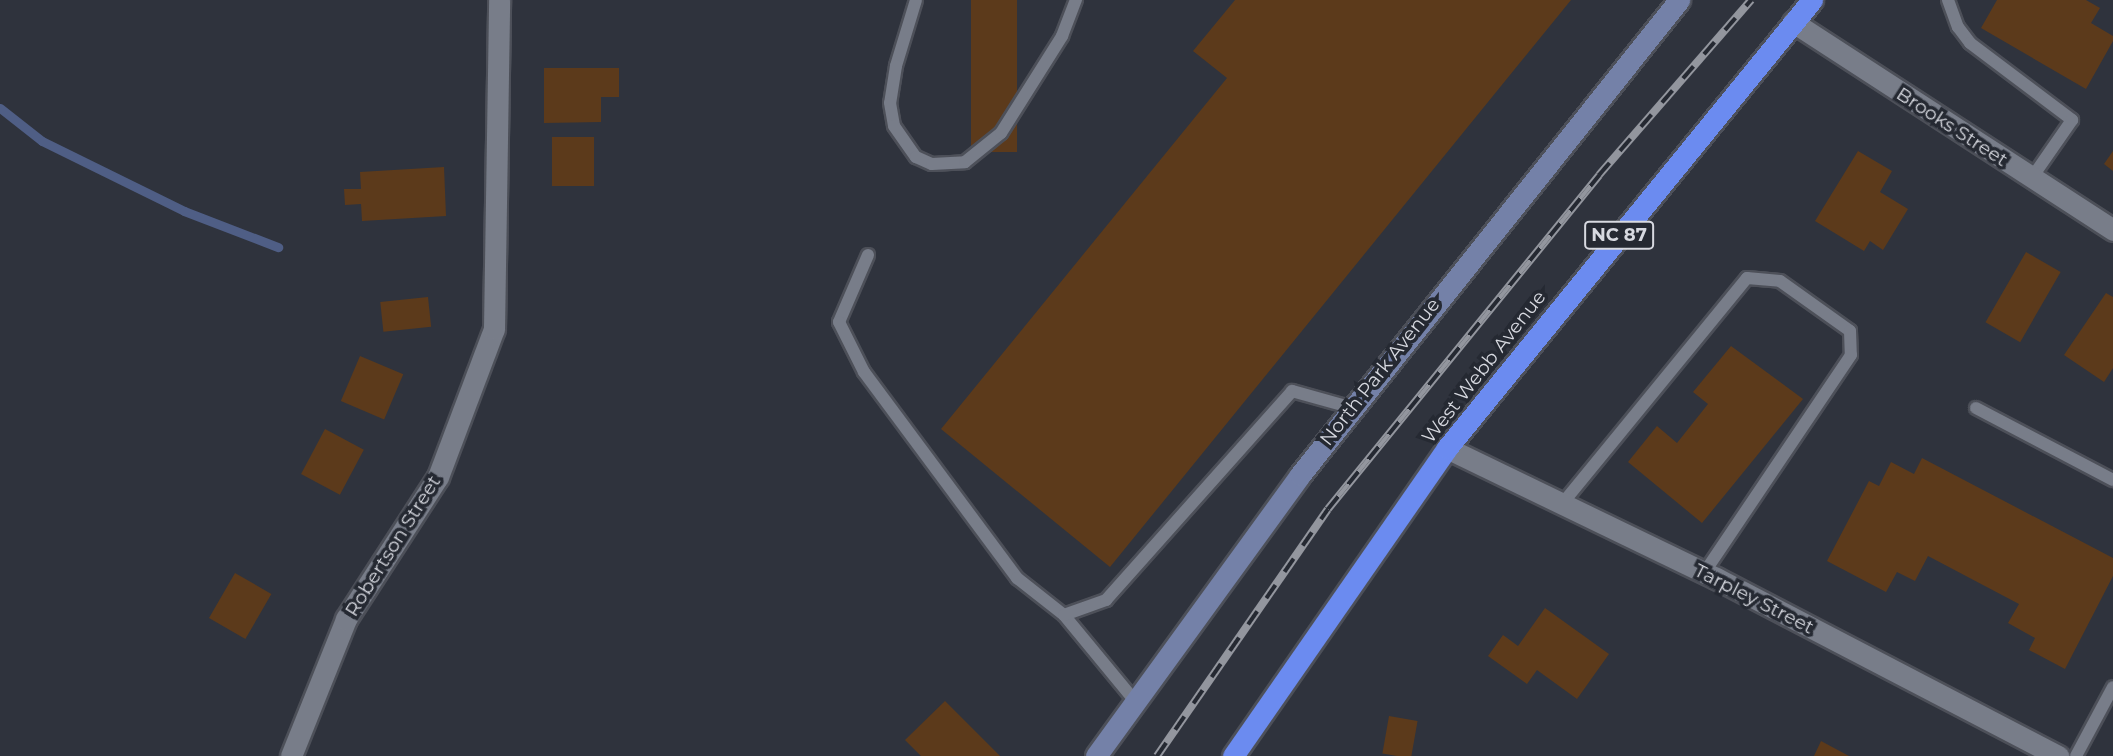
<!DOCTYPE html>
<style>
body{margin:0}
#map{position:relative;width:2113px;height:756px;overflow:hidden;background:#2f333d;font-family:Montserrat,sans-serif}
div>[style]{position:absolute}
[style*='--x']{left:calc(var(--x)*1px);top:calc(var(--y)*1px);width:calc(var(--w)*1px);rotate:calc(var(--a)*1deg)}
.stream>*{height:9px;margin:-4.5px;padding:0 4.5px;transform-origin:4.5px;border-radius:4.5px;background:#4f5e85}
.building>*{inset:0;background:#5c3a1b;transform-origin:0 0}
.roads{filter:drop-shadow(2px 0 #4d5059) drop-shadow(-2px 0 #4d5059) drop-shadow(0 2px #4d5059) drop-shadow(0 -2px #4d5059)}
.lane>*{height:12px;margin:-6px;padding:0 6px;transform-origin:6px;border-radius:6px;background:#787d89}
.street>*{height:21px;margin:-10.5px;padding:0 10.5px;transform-origin:10.5px;border-radius:10.5px;background:#787d89}
.secondary>*{height:21px;margin:-10.5px;padding:0 10.5px;transform-origin:10.5px;border-radius:10.5px;background:#7481a8}
.highway>*{height:21px;margin:-10.5px;padding:0 10.5px;transform-origin:10.5px;border-radius:10.5px;background:#6b8bf0}
.rail>*{height:8px;margin-top:-4px;transform-origin:0;background:repeating-linear-gradient(90deg,#252932 0 16px,#93969e 0 32px);box-sizing:border-box;border-block:2px solid #93969e}
span{translate:-50% -50%;white-space:nowrap;text-align:center;line-height:1.15;-webkit-text-stroke:7px #252932;paint-order:stroke}
.shield-label span{padding:2px 5px;background:#252932;border:2px solid;border-radius:5px;-webkit-text-stroke-width:0}
.shield-label{font-size:18px;color:#d7d9e0;font-weight:700}
.street-label{font-size:19px;color:#d7d9e0}
</style>
<div id="map">
<div class="stream">
<i style="--x:0;--y:108;--w:53;--a:38.2"></i>
<i style="--x:42;--y:141;--w:158;--a:26.2"></i>
<i style="--x:184;--y:211;--w:101;--a:21"></i>
</div>
<div class="building">
<i style="left:971px;top:0;width:46px;height:152px"></i>
<i style="clip-path:polygon(1235px 0,1571px 0,1110px 567px,941px 429px,1227px 78px,1193px 51px)"></i>
<i style="clip-path:polygon(1997px 0,2086px 0,2100px 8px,2091px 23px,2113px 36px,2113px 41px,2086px 89px,1981px 28px)"></i>
<i style="clip-path:polygon(544px 68px,619px 68px,619px 97px,601px 97px,601px 122px,544px 123px)"></i>
<i style="left:594px;top:137px;width:49px;height:42px;rotate:90deg"></i>
<i style="clip-path:polygon(1858px 151px,1892px 171px,1880px 192px,1908px 209px,1883px 250px,1870px 241px,1864px 251px,1815px 221px)"></i>
<i style="clip-path:polygon(2113px 151px,2113px 171px,2104px 164px)"></i>
<i style="clip-path:polygon(444px 167px,446px 216px,362px 221px,361px 204px,345px 205px,344px 189px,361px 189px,360px 172px)"></i>
<i style="left:2026px;top:252px;width:40px;height:81px;rotate:30deg"></i>
<i style="clip-path:polygon(2106px 293px,2113px 297px,2113px 368px,2104px 382px,2064px 355px)"></i>
<i style="left:428px;top:297px;width:30px;height:48px;rotate:84deg"></i>
<i style="clip-path:polygon(1731px 346px,1803px 399px,1702px 523px,1628px 462px,1657px 426px,1677px 443px,1708px 404px,1693px 392px)"></i>
<i style="left:360px;top:356px;width:47px;height:49px;rotate:23deg"></i>
<i style="left:325px;top:429px;width:44px;height:51px;rotate:28deg"></i>
<i style="clip-path:polygon(1922px 458px,2113px 558px,2113px 576px,2065px 669px,2029px 650px,2035px 638px,2008px 623px,2019px 604px,1928px 556px,1915px 581px,1897px 572px,1886px 592px,1827px 561px,1869px 481px,1879px 486px,1891px 462px,1914px 474px)"></i>
<i style="left:235px;top:573px;width:42px;height:52px;rotate:30deg"></i>
<i style="clip-path:polygon(1545px 608px,1609px 654px,1577px 699px,1537px 670px,1527px 684px,1488px 656px,1503px 635px,1518px 646px)"></i>
<i style="clip-path:polygon(945px 701px,1000px 756px,921px 756px,905px 740px)"></i>
<i style="left:1389px;top:716px;width:29px;height:38px;rotate:10deg"></i>
<i style="clip-path:polygon(1821px 741px,1849px 756px,1814px 756px)"></i>
</div>
<div class="roads">
<div class="lane">
<i style="--x:916;--y:0;--w:69;--a:106.9"></i>
<i style="--x:896;--y:66;--w:37;--a:99"></i>
<i style="--x:890;--y:103;--w:23;--a:80"></i>
<i style="--x:894;--y:126;--w:38;--a:55"></i>
<i style="--x:916;--y:157;--w:17;--a:24"></i>
<i style="--x:932;--y:164;--w:33;--a:-3"></i>
<i style="--x:965;--y:162;--w:46;--a:-38.9"></i>
<i style="--x:1001;--y:133;--w:115;--a:-57.8"></i>
<i style="--x:1062;--y:36;--w:39;--a:-69"></i>
<i style="--x:1948;--y:0;--w:29;--a:70"></i>
<i style="--x:1958;--y:27;--w:20;--a:53"></i>
<i style="--x:1970;--y:43;--w:128;--a:37"></i>
<i style="--x:2072;--y:120;--w:72;--a:124.8"></i>
<i style="--x:868;--y:255;--w:73;--a:113.4"></i>
<i style="--x:839;--y:322;--w:56;--a:63.4"></i>
<i style="--x:864;--y:372;--w:257;--a:53.4"></i>
<i style="--x:1017;--y:578;--w:60;--a:38.2"></i>
<i style="--x:1064;--y:615;--w:112;--a:50.5"></i>
<i style="--x:1976;--y:408;--w:155;--a:27.7"></i>
<i style="--x:1562;--y:504;--w:292;--a:-50.7"></i>
<i style="--x:1747;--y:278;--w:33;--a:5"></i>
<i style="--x:1780;--y:281;--w:86;--a:35.5"></i>
<i style="--x:1850;--y:331;--w:24;--a:88"></i>
<i style="--x:1851;--y:355;--w:263;--a:124"></i>
<i style="--x:1064;--y:615;--w:45;--a:-19.7"></i>
<i style="--x:1106;--y:600;--w:280;--a:-48.3"></i>
<i style="--x:1292;--y:391;--w:63;--a:15.6"></i>
<i style="--x:2076;--y:756;--w:78;--a:-61.8"></i>
</div>
<div class="street">
<i style="--x:1793;--y:22;--w:382;--a:33"></i>
<i style="--x:1447;--y:448;--w:299;--a:25.8"></i>
<i style="--x:1716;--y:578;--w:386;--a:27.5"></i>
<i style="--x:291;--y:756;--w:148;--a:-68.1"></i>
<i style="--x:346;--y:619;--w:169;--a:-57.1"></i>
<i style="--x:438;--y:477;--w:158;--a:-69.3"></i>
<i style="--x:494;--y:329;--w:329;--a:-89.1"></i>
</div>
<div class="secondary">
<i style="--x:1096;--y:756;--w:347;--a:-54"></i>
<i style="--x:1300;--y:475;--w:608;--a:-51.41"></i>
</div>
<div class="highway">
<i style="--x:1233;--y:756;--w:375;--a:-55.2"></i>
<i style="--x:1447;--y:448;--w:578;--a:-50.83"></i>
</div>
</div>
<div class="rail">
<i style="--x:1157;--y:756;--w:300;--a:-55.3"></i>
<i style="--x:1328;--y:509;--w:430;--a:-50.9"></i>
<i style="--x:1599;--y:175;--w:232;--a:-49"></i>
</div>
<div class="shield-label">
<span style="left:1619px;top:235px">NC 87</span>
</div>
<div class="street-label">
<span style="left:1952px;top:127px;rotate:33deg">Brooks Street</span>
<span style="left:1484px;top:367px;rotate:-52deg">West Webb Avenue</span>
<span style="left:1380px;top:372px;rotate:-52deg">North Park Avenue</span>
<span style="left:393px;top:546px;rotate:-58deg">Robertson Street</span>
<span style="left:1754px;top:599px;rotate:27deg">Tarpley Street</span>
</div>
</div>
